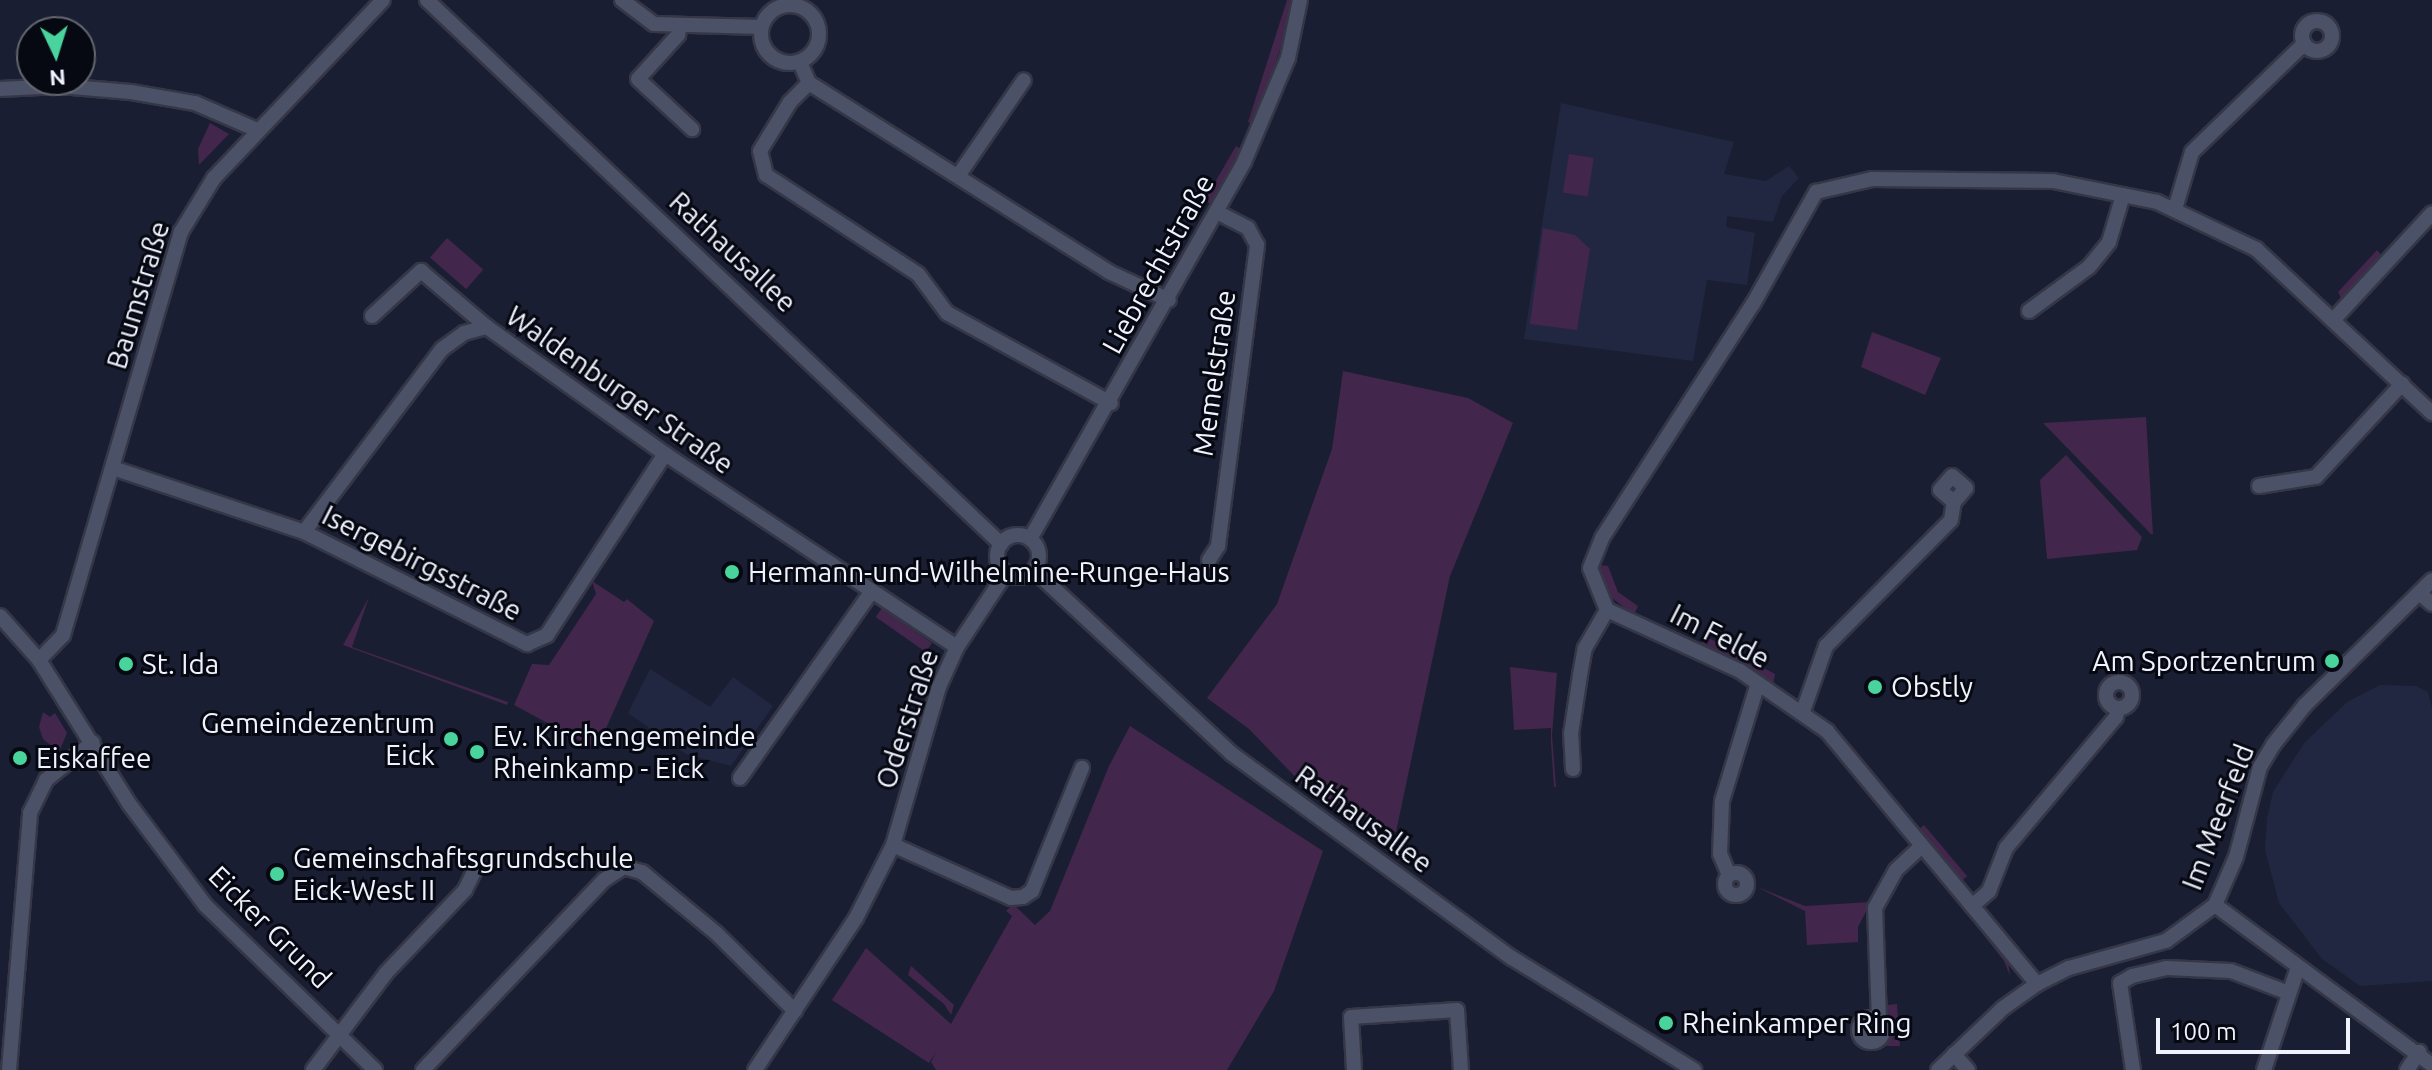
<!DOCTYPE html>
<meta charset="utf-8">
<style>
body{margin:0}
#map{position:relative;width:2432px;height:1070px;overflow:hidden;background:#1a1e32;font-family:Ubuntu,sans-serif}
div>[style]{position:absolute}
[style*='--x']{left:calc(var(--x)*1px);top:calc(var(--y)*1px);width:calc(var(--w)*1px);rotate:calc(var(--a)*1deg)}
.built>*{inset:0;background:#222741}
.green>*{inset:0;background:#43264b;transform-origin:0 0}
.roads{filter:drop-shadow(2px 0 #353747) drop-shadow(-2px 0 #353747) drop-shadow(0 2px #353747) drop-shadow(0 -2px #353747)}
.minor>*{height:14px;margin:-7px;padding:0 7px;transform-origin:7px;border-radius:7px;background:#4b5167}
.minor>.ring{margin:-7px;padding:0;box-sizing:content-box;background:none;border:14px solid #4b5167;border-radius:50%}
.dots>*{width:22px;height:22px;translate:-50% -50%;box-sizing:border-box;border:4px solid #070912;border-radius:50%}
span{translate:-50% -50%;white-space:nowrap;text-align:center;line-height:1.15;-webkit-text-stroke:6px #070912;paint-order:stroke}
.street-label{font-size:28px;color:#f0f3fe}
.poi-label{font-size:28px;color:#f0f3fe}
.left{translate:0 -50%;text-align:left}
.right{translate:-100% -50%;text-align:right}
.north{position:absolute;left:16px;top:16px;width:80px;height:80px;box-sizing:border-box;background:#070912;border:2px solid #646770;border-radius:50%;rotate:176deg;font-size:22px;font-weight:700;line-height:32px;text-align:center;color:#f0f3fe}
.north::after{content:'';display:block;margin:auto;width:28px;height:36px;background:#49d49d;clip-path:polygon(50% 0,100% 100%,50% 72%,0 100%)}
.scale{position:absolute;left:2156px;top:1018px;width:194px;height:36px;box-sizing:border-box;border:4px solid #f0f3fe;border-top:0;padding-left:10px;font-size:24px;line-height:28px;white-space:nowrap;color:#f0f3fe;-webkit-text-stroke:6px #070912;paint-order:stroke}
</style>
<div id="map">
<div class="built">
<i style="clip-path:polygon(1561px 103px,1734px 142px,1724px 174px,1766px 181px,1789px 166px,1799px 178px,1782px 196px,1773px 222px,1727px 216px,1726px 227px,1755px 233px,1747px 285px,1707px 280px,1693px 361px,1524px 339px)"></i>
<i style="clip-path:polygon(650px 669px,710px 707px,733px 677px,773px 706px,731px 766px,686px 754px,628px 713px)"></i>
<i style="clip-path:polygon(2380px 685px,2416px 686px,2428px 692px,2432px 709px,2432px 981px,2360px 986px,2322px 959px,2279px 903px,2265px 850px,2267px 818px,2273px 792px,2304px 743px,2347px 702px)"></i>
</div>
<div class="green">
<i style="clip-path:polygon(1287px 0,1294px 0,1291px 18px,1254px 125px,1248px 122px)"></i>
<i style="clip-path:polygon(210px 123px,229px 134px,199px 165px,198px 149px)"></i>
<i style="left:1236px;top:146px;width:8px;height:63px;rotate:30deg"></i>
<i style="left:1569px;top:154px;width:25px;height:39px;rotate:9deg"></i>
<i style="clip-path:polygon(1543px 228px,1575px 235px,1590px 249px,1577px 330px,1530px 324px)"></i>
<i style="left:447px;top:238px;width:48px;height:26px;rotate:41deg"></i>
<i style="clip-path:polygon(2377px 250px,2383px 257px,2342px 300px,2338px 292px)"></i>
<i style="clip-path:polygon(1872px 332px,1941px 358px,1925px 395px,1861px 367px)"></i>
<i style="clip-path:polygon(1343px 371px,1468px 398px,1513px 423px,1450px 576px,1396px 832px,1306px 788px,1249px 729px,1207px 698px,1277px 604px,1332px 449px)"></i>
<i style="clip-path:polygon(2146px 417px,2153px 534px,2151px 534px,2043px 423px)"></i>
<i style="clip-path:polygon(2066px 455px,2142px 537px,2137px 550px,2047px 559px,2040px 480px)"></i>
<i style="clip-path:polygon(1599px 565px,1608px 566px,1618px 592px,1638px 606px,1634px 615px,1607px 594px)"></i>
<i style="clip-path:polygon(592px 581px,624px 602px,627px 599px,654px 621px,603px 735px,590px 746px,514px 705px,532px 664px,549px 665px,596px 594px)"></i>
<i style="clip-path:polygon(369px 597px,352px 647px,508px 702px,507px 705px,343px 645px)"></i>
<i style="left:882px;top:608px;width:61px;height:11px;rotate:35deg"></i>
<i style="clip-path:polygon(1703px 635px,1775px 674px,1773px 685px,1701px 645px)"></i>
<i style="clip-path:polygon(1510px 667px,1557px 673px,1552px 735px,1556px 787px,1554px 787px,1551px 743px,1551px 728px,1514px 730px)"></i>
<i style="clip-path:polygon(43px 712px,50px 717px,55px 713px,67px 733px,59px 752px,43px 739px,39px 727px)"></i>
<i style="clip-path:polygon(1130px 726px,1323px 851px,1274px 991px,1227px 1070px,936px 1070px,931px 1062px,936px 1052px,929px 1063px,832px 1000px,866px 948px,951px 1024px,1012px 916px,1006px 911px,1013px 904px,1035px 925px,1050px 911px,1109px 766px)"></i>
<i style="left:1924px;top:825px;width:67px;height:9px;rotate:50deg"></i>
<i style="clip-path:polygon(1935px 872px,2008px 960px,2010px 976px,2004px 961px)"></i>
<i style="clip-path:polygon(1757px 887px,1805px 906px,1871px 902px,1858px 927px,1858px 942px,1807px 945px,1805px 911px)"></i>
<i style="clip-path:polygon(911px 966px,954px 1005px,951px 1015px,944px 1004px,908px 975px)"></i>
<i style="clip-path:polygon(1897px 1004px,1900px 1046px,1880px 1046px,1889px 1036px,1887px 1005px)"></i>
</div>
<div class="roads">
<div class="minor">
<i style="--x:427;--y:0;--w:791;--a:43.46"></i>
<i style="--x:622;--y:0;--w:40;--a:37"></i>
<i style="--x:654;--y:24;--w:107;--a:1.6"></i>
<i class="ring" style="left:761px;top:5px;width:44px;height:44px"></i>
<i class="ring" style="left:2302px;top:21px;width:16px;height:16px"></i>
<i style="--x:680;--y:25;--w:10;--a:101"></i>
<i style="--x:678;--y:35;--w:59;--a:132.3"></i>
<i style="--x:638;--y:79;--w:74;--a:42.8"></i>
<i style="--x:800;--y:62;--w:23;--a:67"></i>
<i style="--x:809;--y:83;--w:355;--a:32.2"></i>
<i style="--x:1109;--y:272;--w:66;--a:25"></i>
<i style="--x:809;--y:83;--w:27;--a:135"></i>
<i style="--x:790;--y:102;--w:57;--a:121.5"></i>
<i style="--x:760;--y:151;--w:25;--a:76"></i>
<i style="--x:766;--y:175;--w:181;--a:33.1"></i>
<i style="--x:918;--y:274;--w:49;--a:53.4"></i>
<i style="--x:947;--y:313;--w:187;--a:28.8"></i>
<i style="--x:0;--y:89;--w:60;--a:-2.9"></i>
<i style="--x:60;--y:86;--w:71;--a:4.8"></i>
<i style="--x:131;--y:92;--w:65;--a:9.8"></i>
<i style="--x:195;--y:103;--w:68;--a:23.5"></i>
<i style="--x:958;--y:176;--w:116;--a:-55.5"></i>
<i style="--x:2175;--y:209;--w:59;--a:-73.4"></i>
<i style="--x:2192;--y:152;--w:156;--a:-44"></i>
<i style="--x:2029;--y:311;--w:74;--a:-36.3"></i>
<i style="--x:2089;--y:267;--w:32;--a:-51"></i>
<i style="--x:2109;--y:242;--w:49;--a:-73.4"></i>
<i style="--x:372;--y:316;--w:67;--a:-42.6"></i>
<i style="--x:421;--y:271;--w:87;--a:40.3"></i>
<i style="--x:2334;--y:319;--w:144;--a:-47.2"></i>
<i style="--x:113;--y:468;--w:201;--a:18.5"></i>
<i style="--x:304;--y:532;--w:250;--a:26.7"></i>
<i style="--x:527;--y:644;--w:22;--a:-24"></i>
<i style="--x:547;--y:635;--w:216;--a:-56.9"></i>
<i style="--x:2259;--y:486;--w:58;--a:-9"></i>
<i style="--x:2316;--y:477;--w:127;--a:-47.2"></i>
<i style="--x:304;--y:532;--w:229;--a:-53"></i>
<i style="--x:442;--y:349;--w:27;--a:-36"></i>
<i style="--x:464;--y:333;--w:24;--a:-15"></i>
<i style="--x:487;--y:327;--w:219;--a:35.5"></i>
<i style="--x:665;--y:454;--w:350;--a:33.5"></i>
<i class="ring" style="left:997px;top:535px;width:28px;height:28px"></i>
<i style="--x:1030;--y:539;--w:434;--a:-60.4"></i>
<i style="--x:1244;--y:162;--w:113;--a:-67.1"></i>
<i style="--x:1288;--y:58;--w:59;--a:-78.3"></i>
<i style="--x:1209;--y:560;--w:17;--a:-57"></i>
<i style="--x:1218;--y:546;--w:304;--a:-82.6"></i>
<i style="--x:1257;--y:245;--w:19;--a:-118"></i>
<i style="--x:1248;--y:228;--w:35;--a:-153"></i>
<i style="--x:1034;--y:570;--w:270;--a:42.9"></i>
<i style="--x:1232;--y:754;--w:346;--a:36.1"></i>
<i style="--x:1512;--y:958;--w:214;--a:31.6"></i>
<i style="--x:2419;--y:593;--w:17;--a:40"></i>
<i style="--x:0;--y:616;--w:59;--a:48.4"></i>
<i style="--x:39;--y:660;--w:171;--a:57.9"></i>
<i style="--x:130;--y:805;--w:125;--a:53.1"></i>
<i style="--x:205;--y:905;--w:237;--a:44.1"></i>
<i style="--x:39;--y:660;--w:35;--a:-46"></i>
<i style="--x:63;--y:635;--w:420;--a:-73.7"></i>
<i style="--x:181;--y:232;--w:63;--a:-58.6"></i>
<i style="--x:214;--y:178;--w:245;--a:-46.5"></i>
<i class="ring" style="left:2106px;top:682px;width:12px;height:12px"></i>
<i style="--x:1803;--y:711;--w:69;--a:-70.5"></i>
<i style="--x:1826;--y:646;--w:177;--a:-45.2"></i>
<i style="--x:1951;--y:520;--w:18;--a:-81"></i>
<i style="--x:1954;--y:502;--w:18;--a:-49"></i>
<i style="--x:1966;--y:488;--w:18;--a:-139"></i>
<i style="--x:1952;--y:476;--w:18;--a:131"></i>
<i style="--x:1940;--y:490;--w:18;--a:41"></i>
<i style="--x:1573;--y:769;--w:35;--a:-93"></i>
<i style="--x:1571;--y:734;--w:60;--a:-81.3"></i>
<i style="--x:1580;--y:675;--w:27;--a:-80"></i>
<i style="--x:1585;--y:648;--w:44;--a:-59.9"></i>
<i style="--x:740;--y:778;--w:228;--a:-54.8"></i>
<i style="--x:893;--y:845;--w:129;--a:24.2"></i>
<i style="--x:1011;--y:898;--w:12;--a:-5"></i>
<i style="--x:1023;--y:897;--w:11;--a:-34"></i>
<i style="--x:1032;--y:891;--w:133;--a:-67.9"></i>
<i class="ring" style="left:1725px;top:873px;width:8px;height:8px"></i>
<i style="--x:1729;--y:875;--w:23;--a:-113"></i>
<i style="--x:1720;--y:854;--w:53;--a:-87.8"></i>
<i style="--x:1722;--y:801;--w:123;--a:-73"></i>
<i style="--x:2215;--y:905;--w:270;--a:36.4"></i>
<i style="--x:1972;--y:906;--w:23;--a:-41"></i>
<i style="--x:1989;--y:891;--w:46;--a:-68.4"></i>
<i style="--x:2006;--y:848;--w:171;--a:-50"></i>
<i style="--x:2116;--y:717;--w:9;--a:-77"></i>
<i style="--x:2037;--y:984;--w:329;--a:-129.7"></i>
<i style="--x:1827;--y:731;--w:106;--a:-145.4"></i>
<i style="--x:1740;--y:671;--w:146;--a:-155.4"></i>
<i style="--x:1607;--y:610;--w:45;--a:-112"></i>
<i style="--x:1590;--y:568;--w:32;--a:-68"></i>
<i style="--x:1602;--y:538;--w:278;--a:-57.2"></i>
<i style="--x:1753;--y:304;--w:129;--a:-60.6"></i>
<i style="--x:1816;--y:192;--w:57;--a:-13.1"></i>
<i style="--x:1872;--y:179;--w:181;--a:0.6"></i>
<i style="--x:2053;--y:181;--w:106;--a:11.4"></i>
<i style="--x:2157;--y:202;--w:110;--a:25.4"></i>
<i style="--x:2256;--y:249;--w:241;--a:43"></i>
<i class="ring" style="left:1859px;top:1018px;width:10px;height:10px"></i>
<i style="--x:1879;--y:1021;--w:113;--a:-92"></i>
<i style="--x:1875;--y:908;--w:43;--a:-61.1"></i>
<i style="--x:1896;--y:870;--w:35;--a:-43"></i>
<i style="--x:1954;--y:1054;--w:21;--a:49"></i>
<i style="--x:9;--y:1070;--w:258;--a:-85.3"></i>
<i style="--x:30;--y:813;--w:37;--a:-64"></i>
<i style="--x:46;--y:780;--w:60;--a:-39"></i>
<i style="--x:313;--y:1070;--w:121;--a:-53"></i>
<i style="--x:386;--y:973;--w:115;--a:-46.4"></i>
<i style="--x:465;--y:890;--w:28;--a:-64"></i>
<i style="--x:423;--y:1070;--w:262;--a:-46.4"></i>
<i style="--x:604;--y:880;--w:24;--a:-33"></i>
<i style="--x:624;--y:867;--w:19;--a:16"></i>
<i style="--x:642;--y:872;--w:96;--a:39.5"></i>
<i style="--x:716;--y:933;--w:111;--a:44.6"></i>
<i style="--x:755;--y:1070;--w:182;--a:-56.4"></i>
<i style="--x:856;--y:918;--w:82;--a:-63.1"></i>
<i style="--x:893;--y:845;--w:165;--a:-73.8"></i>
<i style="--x:939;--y:687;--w:44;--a:-65.8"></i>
<i style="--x:957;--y:647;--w:89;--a:-56.5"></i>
<i style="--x:1354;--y:1070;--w:53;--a:-93.2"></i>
<i style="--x:1351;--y:1017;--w:106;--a:-3.8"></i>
<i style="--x:1457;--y:1010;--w:60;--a:86.2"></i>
<i style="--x:1938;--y:1070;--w:90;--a:-43.6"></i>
<i style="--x:2003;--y:1008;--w:42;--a:-35.2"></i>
<i style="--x:2037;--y:984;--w:36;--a:-27"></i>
<i style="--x:2069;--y:968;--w:101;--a:-15.6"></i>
<i style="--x:2166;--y:941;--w:61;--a:-36.3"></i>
<i style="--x:2215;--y:905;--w:52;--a:-66.4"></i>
<i style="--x:2236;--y:857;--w:93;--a:-75.1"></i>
<i style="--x:2260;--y:767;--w:26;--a:-59"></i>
<i style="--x:2273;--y:745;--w:51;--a:-51.3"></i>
<i style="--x:2305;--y:705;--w:178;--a:-44.5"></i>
<i style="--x:2133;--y:1070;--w:88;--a:-98.5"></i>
<i style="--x:2120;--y:983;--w:14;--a:-30"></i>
<i style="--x:2132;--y:976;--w:36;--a:-13"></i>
<i style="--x:2167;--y:968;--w:64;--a:2.7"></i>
<i style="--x:2231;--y:971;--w:59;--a:20.9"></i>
<i style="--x:2264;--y:1070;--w:108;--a:-71.7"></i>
<i style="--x:2407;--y:1070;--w:22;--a:-56"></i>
</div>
</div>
<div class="dots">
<i style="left:732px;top:572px;background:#49d49d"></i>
<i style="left:2332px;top:661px;background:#49d49d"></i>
<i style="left:126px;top:664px;background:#49d49d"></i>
<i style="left:1875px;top:687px;background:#49d49d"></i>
<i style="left:451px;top:739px;background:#49d49d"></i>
<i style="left:477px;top:752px;background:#49d49d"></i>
<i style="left:20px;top:758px;background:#49d49d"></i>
<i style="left:277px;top:874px;background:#49d49d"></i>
<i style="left:1666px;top:1023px;background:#49d49d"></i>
</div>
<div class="street-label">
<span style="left:733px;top:252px;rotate:43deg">Rathausallee</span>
<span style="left:1158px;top:264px;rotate:-61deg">Liebrechtstraße</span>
<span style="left:138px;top:295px;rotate:-73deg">Baumstraße</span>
<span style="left:1214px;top:373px;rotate:-82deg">Memelstraße</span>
<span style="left:620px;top:390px;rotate:35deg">Waldenburger Straße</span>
<span style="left:422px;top:563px;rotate:27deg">Isergebirgsstraße</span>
<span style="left:1720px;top:636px;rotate:27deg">Im Felde</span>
<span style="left:907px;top:719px;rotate:-72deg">Oderstraße</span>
<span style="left:2218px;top:817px;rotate:-69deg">Im Meerfeld</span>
<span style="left:1364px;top:819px;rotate:36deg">Rathausallee</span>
<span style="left:270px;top:927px;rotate:45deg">Eicker Grund</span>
</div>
<div class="poi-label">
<span class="left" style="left:748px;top:572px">Hermann-und-Wilhelmine-Runge-Haus</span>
<span class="right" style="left:2316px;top:661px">Am Sportzentrum</span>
<span class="left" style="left:142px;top:664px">St. Ida</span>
<span class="left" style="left:1891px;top:687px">Obstly</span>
<span class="right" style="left:435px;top:739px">Gemeindezentrum<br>Eick</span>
<span class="left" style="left:493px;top:752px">Ev. Kirchengemeinde<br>Rheinkamp - Eick</span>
<span class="left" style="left:36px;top:758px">Eiskaffee</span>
<span class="left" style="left:293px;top:874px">Gemeinschaftsgrundschule<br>Eick-West II</span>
<span class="left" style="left:1682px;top:1023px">Rheinkamper Ring</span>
</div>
<div class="north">N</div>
<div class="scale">100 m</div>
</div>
